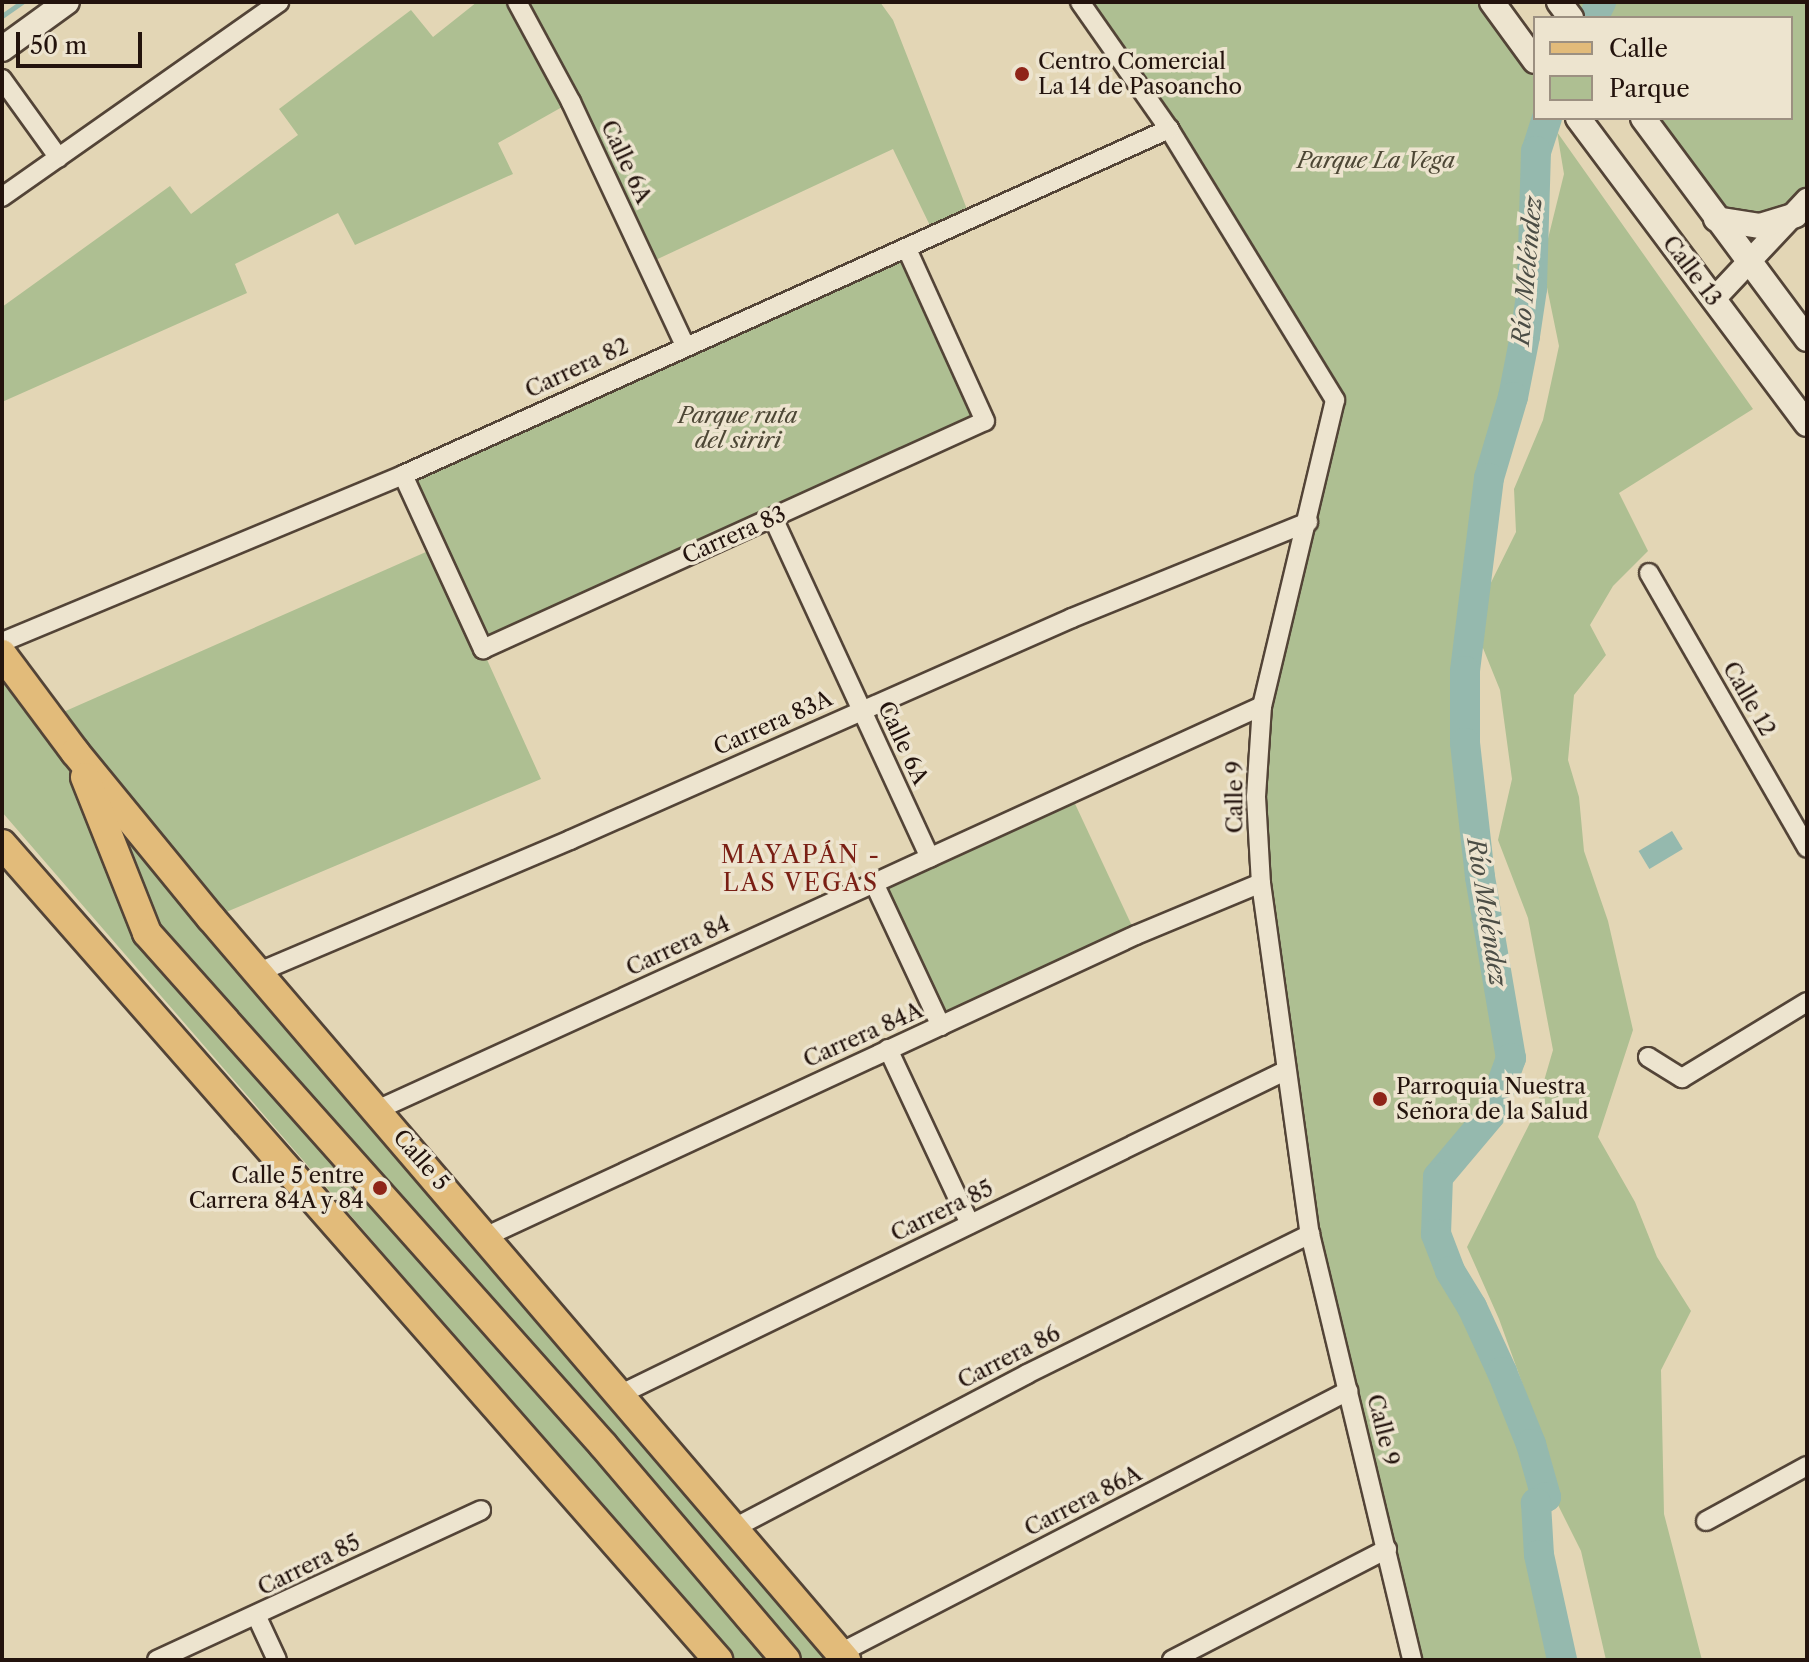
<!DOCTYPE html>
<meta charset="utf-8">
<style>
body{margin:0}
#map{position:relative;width:1809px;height:1662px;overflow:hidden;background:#e3d6b5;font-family:"Libre Caslon Text",serif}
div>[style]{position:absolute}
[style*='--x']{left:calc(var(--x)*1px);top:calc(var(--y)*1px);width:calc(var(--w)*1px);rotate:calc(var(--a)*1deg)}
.green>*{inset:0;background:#aebf92;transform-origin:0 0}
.water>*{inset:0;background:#95b9ae;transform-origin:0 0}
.stream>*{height:5px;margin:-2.5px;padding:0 2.5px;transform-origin:2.5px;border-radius:2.5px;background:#95b9ae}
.river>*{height:30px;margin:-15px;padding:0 15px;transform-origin:15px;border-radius:15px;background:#95b9ae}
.roads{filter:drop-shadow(2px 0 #534437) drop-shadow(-2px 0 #534437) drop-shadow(0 2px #534437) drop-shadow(0 -2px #534437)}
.minor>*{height:18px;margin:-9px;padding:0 9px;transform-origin:9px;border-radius:9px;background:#ede4cf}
.tertiary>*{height:22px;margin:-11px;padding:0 11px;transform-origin:11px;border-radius:11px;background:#ede4cf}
.secondary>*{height:24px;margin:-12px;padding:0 12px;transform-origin:12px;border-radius:12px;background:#ede4cf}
.primary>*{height:28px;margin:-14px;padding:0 14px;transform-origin:14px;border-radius:14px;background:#e2bb7a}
.dots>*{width:22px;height:22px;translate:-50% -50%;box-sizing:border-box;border:4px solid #ede4cf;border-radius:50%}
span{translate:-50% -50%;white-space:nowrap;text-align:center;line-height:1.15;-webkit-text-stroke:7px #ede4cf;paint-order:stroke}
.poi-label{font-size:22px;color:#23130d}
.left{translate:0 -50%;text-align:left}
.right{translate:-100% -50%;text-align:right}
.park-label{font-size:22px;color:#4d4735;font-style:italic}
.street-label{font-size:22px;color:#23130d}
.water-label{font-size:24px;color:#4b4d45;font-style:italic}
.neighbourhood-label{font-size:24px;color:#7a1f14;letter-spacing:2px}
.frame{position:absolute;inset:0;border:4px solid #23130d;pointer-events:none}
.legend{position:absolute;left:1533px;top:16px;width:260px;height:104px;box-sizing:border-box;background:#ede4cf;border:2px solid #9c9081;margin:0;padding:10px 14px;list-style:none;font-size:24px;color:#23130d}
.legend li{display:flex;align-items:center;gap:16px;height:40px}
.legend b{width:40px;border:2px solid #9c9081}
.scale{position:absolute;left:16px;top:32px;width:126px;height:36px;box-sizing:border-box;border:4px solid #23130d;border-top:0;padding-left:10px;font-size:24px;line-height:28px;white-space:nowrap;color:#23130d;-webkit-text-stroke:6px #ede4cf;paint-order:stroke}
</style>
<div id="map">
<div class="green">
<i style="clip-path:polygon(477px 2px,880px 2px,893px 20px,970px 217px,935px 236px,893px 149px,647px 264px,571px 102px,498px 143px,513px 174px,355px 245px,338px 213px,235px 264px,247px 293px,2px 402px,2px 307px,170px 186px,191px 214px,298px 135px,279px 109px,411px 10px,433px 37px)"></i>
<i style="clip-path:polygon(1080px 2px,1492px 2px,1535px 61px,1535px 118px,1547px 118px,1536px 151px,1532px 289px,1513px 397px,1489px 478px,1465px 671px,1465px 743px,1480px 877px,1511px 1058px,1491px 1114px,1438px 1177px,1436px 1234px,1450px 1271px,1472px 1307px,1502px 1372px,1531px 1444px,1546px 1497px,1537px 1503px,1539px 1555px,1562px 1660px,1412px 1660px,1310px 1234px,1261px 883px,1262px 706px,1334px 400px)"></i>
<i style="clip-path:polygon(1559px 2px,1807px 2px,1807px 200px,1737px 225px,1643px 118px,1791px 118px,1791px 18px,1571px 18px)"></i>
<i style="clip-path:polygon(1557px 132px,1753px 409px,1619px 493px,1648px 551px,1613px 586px,1590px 625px,1606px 655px,1574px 695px,1568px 760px,1579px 797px,1584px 851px,1608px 921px,1633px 1030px,1598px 1137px,1635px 1202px,1657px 1257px,1691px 1311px,1661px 1370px,1664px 1514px,1702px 1660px,1606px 1660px,1581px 1551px,1553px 1495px,1533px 1413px,1499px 1319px,1467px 1247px,1534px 1115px,1553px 1050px,1528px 918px,1498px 840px,1512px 779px,1500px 690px,1472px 621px,1516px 532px,1514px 489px,1543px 420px,1559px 346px,1542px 263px,1564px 174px)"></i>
<i style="clip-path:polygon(907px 249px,985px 421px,484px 653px,541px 779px,212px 918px,846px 1660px,735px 1660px,2px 812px,2px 654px,52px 717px,435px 548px,403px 475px)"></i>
<i style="left:1070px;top:793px;width:157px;height:216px;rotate:65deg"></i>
</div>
<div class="water">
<i style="left:1672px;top:831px;width:21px;height:39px;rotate:59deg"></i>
</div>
<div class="stream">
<i style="--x:2;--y:16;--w:24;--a:-35"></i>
</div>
<div class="river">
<i style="--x:1593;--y:18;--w:18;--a:-63"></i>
<i style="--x:1547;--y:118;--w:35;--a:108"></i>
<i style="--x:1536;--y:151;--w:138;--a:91.7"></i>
<i style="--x:1532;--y:289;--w:48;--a:98.5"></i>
<i style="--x:1525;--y:336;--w:62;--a:101.1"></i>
<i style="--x:1513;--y:397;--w:84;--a:106.5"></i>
<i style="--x:1489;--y:478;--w:194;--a:97.1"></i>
<i style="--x:1465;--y:671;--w:72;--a:90"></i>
<i style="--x:1465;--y:743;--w:135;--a:83.6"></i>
<i style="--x:1480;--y:877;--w:184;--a:80.3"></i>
<i style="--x:1511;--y:1058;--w:59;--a:109.7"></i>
<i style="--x:1491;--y:1114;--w:82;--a:130.1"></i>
<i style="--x:1438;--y:1177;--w:57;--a:92"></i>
<i style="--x:1436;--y:1234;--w:40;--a:69"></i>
<i style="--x:1450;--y:1271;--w:42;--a:58.6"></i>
<i style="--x:1472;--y:1307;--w:72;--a:65.2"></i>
<i style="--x:1502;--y:1372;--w:78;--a:68.1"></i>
<i style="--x:1531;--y:1444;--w:55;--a:74.2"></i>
<i style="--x:1546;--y:1497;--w:12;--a:149"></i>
<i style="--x:1536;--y:1503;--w:52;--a:86.7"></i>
<i style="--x:1539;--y:1555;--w:107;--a:77.6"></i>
</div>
<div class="roads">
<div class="minor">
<i style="--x:517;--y:2;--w:114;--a:61.6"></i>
<i style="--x:571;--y:102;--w:268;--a:64.9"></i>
<i style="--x:1080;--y:2;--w:155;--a:55"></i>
<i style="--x:1169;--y:129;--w:318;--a:58.5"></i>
<i style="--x:1335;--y:400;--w:315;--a:103.4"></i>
<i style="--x:1262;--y:706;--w:91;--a:93.8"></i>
<i style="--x:1256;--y:797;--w:86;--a:86.7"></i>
<i style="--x:1261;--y:883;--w:354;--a:82.1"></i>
<i style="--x:1310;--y:1234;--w:438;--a:76.5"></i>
<i style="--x:2;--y:79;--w:97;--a:54.2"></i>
<i style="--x:2;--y:197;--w:339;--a:-35.1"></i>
<i style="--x:403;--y:475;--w:192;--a:65.3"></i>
<i style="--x:483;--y:649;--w:551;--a:-24.43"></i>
<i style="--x:985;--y:421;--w:189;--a:-114.4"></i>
<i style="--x:773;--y:518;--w:374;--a:65.2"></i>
<i style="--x:1649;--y:573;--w:317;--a:60.1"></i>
<i style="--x:2;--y:642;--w:434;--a:-22.6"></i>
<i style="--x:403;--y:475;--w:841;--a:-24.31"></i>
<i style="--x:874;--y:883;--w:158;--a:64.9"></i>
<i style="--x:259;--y:972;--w:338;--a:-23"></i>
<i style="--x:570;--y:840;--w:549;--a:-23.86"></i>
<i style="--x:1072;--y:618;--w:255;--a:-22.1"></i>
<i style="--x:888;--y:1049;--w:193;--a:64.9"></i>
<i style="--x:1648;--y:1057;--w:40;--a:32"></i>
<i style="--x:1682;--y:1078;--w:146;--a:-31.3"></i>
<i style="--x:377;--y:1110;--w:973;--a:-24.54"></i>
<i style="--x:487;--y:1236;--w:715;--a:-24.88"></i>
<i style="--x:1136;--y:935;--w:135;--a:-22.6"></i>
<i style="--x:621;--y:1394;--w:738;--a:-25.94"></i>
<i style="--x:1706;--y:1521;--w:115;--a:-28.6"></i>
<i style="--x:734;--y:1528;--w:331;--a:-27.7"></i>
<i style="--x:1027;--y:1374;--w:316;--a:-26.3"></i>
<i style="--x:257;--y:1617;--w:47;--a:65.1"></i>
<i style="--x:840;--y:1653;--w:572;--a:-27.28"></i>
<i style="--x:157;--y:1660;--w:357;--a:-24.8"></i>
<i style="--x:1172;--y:1660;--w:242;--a:-27.3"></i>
</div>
<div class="tertiary">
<i style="--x:1714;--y:299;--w:136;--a:-46.8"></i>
</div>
<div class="secondary">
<i style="--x:1492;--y:2;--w:73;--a:53.9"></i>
<i style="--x:1559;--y:2;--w:20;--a:53"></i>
<i style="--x:2;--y:49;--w:80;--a:-35.9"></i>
<i style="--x:1578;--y:118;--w:382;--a:53.2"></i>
<i style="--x:1643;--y:118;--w:275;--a:53.4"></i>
<i style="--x:1716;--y:219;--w:45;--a:9"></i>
<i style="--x:1760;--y:226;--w:37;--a:-17"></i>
</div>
<div class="primary">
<i style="--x:2;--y:654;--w:122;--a:53.3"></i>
<i style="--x:75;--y:752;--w:215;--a:50.7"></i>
<i style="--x:211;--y:918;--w:977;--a:49.44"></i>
<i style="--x:85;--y:777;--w:168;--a:68.3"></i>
<i style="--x:147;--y:933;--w:686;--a:48.31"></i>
<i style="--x:603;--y:1445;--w:282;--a:49.6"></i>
<i style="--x:2;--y:844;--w:1086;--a:48.73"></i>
</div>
</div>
<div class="dots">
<i style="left:1022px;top:74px;background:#8f2418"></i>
<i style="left:1380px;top:1099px;background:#8f2418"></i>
<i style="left:380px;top:1188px;background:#8f2418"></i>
</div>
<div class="poi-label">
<span class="left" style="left:1038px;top:74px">Centro Comercial<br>La 14 de Pasoancho</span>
<span class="left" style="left:1396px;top:1099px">Parroquia Nuestra<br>Señora de la Salud</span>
<span class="right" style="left:364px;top:1188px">Calle 5 entre<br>Carrera 84A y 84</span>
</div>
<div class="park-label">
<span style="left:1376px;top:161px">Parque La Vega</span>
<span style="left:738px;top:428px">Parque ruta<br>del siriri</span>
</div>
<div class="street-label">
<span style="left:626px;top:162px;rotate:65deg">Calle 6A</span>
<span style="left:1692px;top:271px;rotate:53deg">Calle 13</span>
<span style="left:577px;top:368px;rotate:-25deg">Carrera 82</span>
<span style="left:734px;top:535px;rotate:-24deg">Carrera 83</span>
<span style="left:1749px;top:699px;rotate:60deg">Calle 12</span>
<span style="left:773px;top:723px;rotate:-24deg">Carrera 83A</span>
<span style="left:903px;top:743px;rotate:65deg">Calle 6A</span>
<span style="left:1235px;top:797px;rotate:-90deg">Calle 9</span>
<span style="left:678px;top:946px;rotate:-25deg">Carrera 84</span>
<span style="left:863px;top:1035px;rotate:-24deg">Carrera 84A</span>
<span style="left:421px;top:1160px;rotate:49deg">Calle 5</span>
<span style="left:942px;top:1211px;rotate:-26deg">Carrera 85</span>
<span style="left:1009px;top:1357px;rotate:-27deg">Carrera 86</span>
<span style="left:1383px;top:1430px;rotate:76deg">Calle 9</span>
<span style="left:1083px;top:1501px;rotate:-27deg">Carrera 86A</span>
<span style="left:309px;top:1565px;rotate:-26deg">Carrera 85</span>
</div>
<div class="water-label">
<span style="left:1527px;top:271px;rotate:-85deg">Río Meléndez</span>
<span style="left:1487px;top:912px;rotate:81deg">Río Meléndez</span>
</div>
<div class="neighbourhood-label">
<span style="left:801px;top:869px">MAYAPÁN -<br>LAS VEGAS</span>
</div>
<div class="frame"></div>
<ul class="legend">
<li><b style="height:10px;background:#e2bb7a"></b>Calle</li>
<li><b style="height:22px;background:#aebf92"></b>Parque</li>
</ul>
<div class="scale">50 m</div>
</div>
